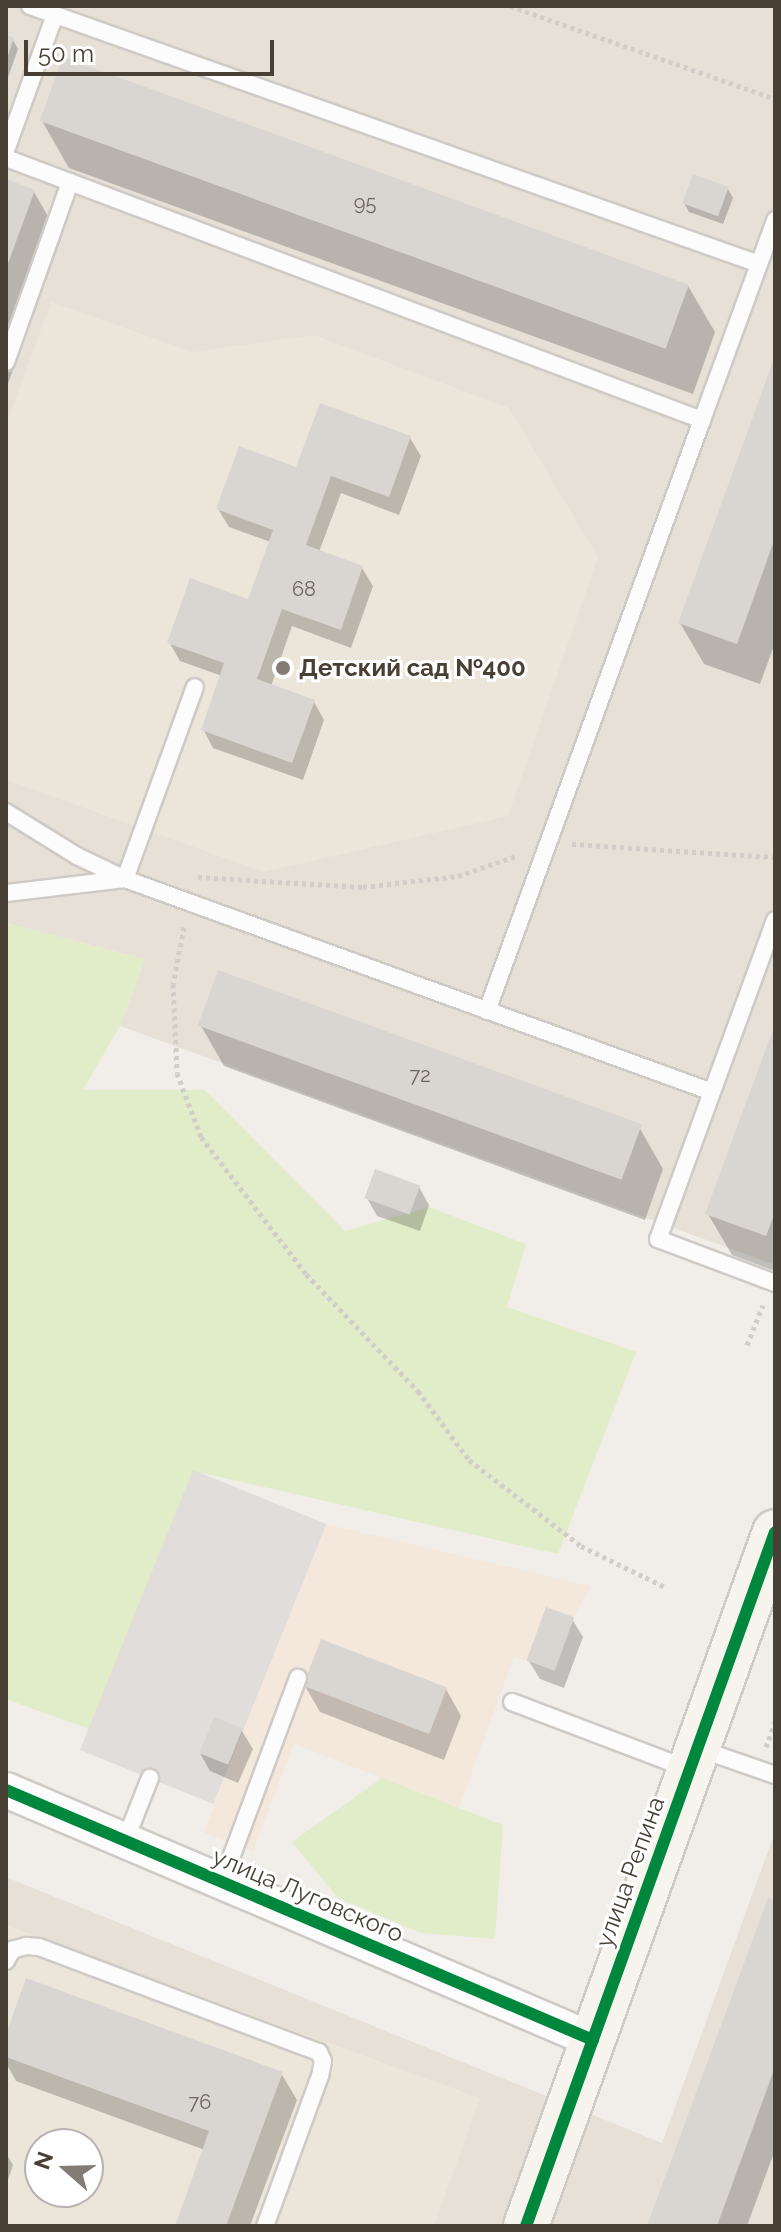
<!DOCTYPE html>
<meta charset="utf-8">
<style>
body{margin:0}
#map{position:relative;width:781px;height:2232px;overflow:hidden;background:#f1eeea;font-family:Raleway,sans-serif}
div>[style]{position:absolute}
[style*='--x']{left:calc(var(--x)*1px);top:calc(var(--y)*1px);width:calc(var(--w)*1px);rotate:calc(var(--a)*1deg)}
.residential>*{inset:0;background:#e6e0d7}
.commercial>*{inset:0;background:#f4e8dc}
.education>*{inset:0;background:#ece5d9}
.green>*{inset:0;background:#e1ecc8}
.parking>*{inset:0;background:#e0ddda;transform-origin:0 0}
.shadow>*{inset:0;background:#0003}
.building>*{inset:0;background:#d9d5d1;transform-origin:0 0}
.path>*{height:5px;margin-top:-2.5px;transform-origin:0;background:repeating-linear-gradient(90deg,#d1ceca 0 4px,transparent 0 8px)}
.roads{filter:drop-shadow(2px 0 #cecac6) drop-shadow(-2px 0 #cecac6) drop-shadow(0 2px #cecac6) drop-shadow(0 -2px #cecac6)}
.lane>*{height:16px;margin:-8px;padding:0 8px;transform-origin:8px;border-radius:8px;background:#fdfcfc}
.street>*{height:34px;margin:-17px;padding:0 17px;transform-origin:17px;border-radius:17px;background:#fdfcfc}
.secondary>*{height:44px;margin:-22px;padding:0 22px;transform-origin:22px;border-radius:22px;background:#f7f4ee}
.cycleway>*{height:12px;margin:-6px;padding:0 6px;transform-origin:6px;border-radius:6px;background:#00873e}
.dots>*{width:22px;height:22px;translate:-50% -50%;box-sizing:border-box;border:4px solid #fff;border-radius:50%}
span{translate:-50% -50%;white-space:nowrap;text-align:center;line-height:1.15;-webkit-text-stroke:6px #fff;paint-order:stroke}
.number-label{font-size:20px;color:#6e665e}
.number-label span{-webkit-text-stroke-width:0}
.poi-label{font-size:24px;color:#483f35;font-weight:700}
.left{translate:0 -50%;text-align:left}
.street-label{font-size:24px;color:#483f35}
.frame{position:absolute;inset:0;border:8px solid #483f35;pointer-events:none}
.north{position:absolute;left:24px;top:2128px;width:80px;height:80px;box-sizing:border-box;background:#fff;border:2px solid #b6b2ae;border-radius:50%;rotate:290deg;font-size:22px;font-weight:700;line-height:32px;text-align:center;color:#483f35}
.north::after{content:'';display:block;margin:auto;width:28px;height:36px;background:#837c74;clip-path:polygon(50% 0,100% 100%,50% 72%,0 100%)}
.scale{position:absolute;left:24px;top:40px;width:250px;height:36px;box-sizing:border-box;border:4px solid #483f35;border-top:0;padding-left:10px;font-size:24px;line-height:28px;white-space:nowrap;color:#483f35;-webkit-text-stroke:6px #fff;paint-order:stroke}
</style>
<div id="map">
<div class="residential">
<i style="clip-path:polygon(6px 6px,775px 6px,775px 1265px,120px 1026px,145px 959px,6px 923px)"></i>
<i style="clip-path:polygon(evenodd,775px 1832px,775px 2226px,6px 2226px,6px 1877px,662px 2143px,775px 1832px,40px 2144px,88px 2144px,88px 2192px,40px 2192px,40px 2144px)"></i>
</div>
<div class="commercial">
<i style="clip-path:polygon(326px 1524px,591px 1586px,574px 1617px,554px 1671px,514px 1657px,459px 1808px,294px 1744px,253px 1851px,204px 1833px,228px 1766px)"></i>
</div>
<div class="education">
<i style="clip-path:polygon(51px 302px,193px 352px,314px 335px,509px 408px,598px 557px,508px 816px,264px 872px,6px 780px,6px 425px)"></i>
<i style="clip-path:polygon(evenodd,6px 1925px,480px 2098px,434px 2226px,6px 2226px,6px 1925px,40px 2144px,88px 2144px,88px 2192px,40px 2192px,40px 2144px)"></i>
</div>
<div class="green">
<i style="clip-path:polygon(6px 923px,145px 959px,120px 1026px,83px 1090px,205px 1090px,345px 1231px,429px 1207px,526px 1244px,507px 1307px,636px 1352px,558px 1554px,193px 1471px,89px 1729px,6px 1699px)"></i>
<i style="clip-path:polygon(382px 1778px,503px 1825px,495px 1939px,421px 1933px,338px 1898px,292px 1842px)"></i>
</div>
<div class="parking">
<i style="left:193px;top:1470px;width:144px;height:302px;rotate:22deg"></i>
</div>
<div class="shadow">
<i style="clip-path:polygon(6px 37px,13px 40px,18px 49px,6px 83px)"></i>
<i style="clip-path:polygon(42px 121px,688px 286px,715px 332px,693px 394px,69px 168px)"></i>
<i style="clip-path:polygon(6px 182px,34px 192px,61px 239px,6px 389px)"></i>
<i style="clip-path:polygon(728px 189px,733px 198px,723px 224px,689px 212px,684px 203px)"></i>
<i style="clip-path:polygon(775px 361px,775px 643px,760px 684px,704px 664px,680px 623px)"></i>
<i style="clip-path:polygon(410px 438px,421px 456px,399px 515px,341px 493px,319px 552px,362px 568px,373px 586px,351px 648px,292px 626px,271px 686px,314px 702px,324px 720px,303px 780px,213px 748px,203px 729px,222px 676px,180px 661px,169px 642px,249px 602px,271px 542px,229px 527px,218px 509px,297px 469px)"></i>
<i style="clip-path:polygon(200px 1024px,639px 1127px,663px 1169px,645px 1220px,224px 1066px)"></i>
<i style="clip-path:polygon(775px 1029px,775px 1271px,732px 1255px,708px 1214px)"></i>
<i style="clip-path:polygon(419px 1187px,429px 1205px,420px 1231px,377px 1216px,367px 1198px)"></i>
<i style="clip-path:polygon(572px 1619px,583px 1637px,564px 1688px,540px 1679px,529px 1661px)"></i>
<i style="clip-path:polygon(305px 1686px,446px 1689px,461px 1716px,444px 1760px,320px 1712px)"></i>
<i style="clip-path:polygon(242px 1731px,253px 1749px,238px 1783px,210px 1771px,200px 1753px)"></i>
<i style="clip-path:polygon(775px 1903px,775px 2150px,747px 2226px,649px 2226px)"></i>
<i style="clip-path:polygon(6px 2040px,281px 2073px,297px 2100px,250px 2226px,177px 2226px,205px 2150px,16px 2081px,6px 2063px)"></i>
<i style="clip-path:polygon(6px 2153px,13px 2165px,6px 2186px)"></i>
</div>
<div class="building">
<i style="clip-path:polygon(6px 35px,14px 38px,6px 61px)"></i>
<i style="left:63px;top:57px;width:666px;height:68px;rotate:20deg"></i>
<i style="left:693px;top:174px;width:38px;height:31px;rotate:20deg"></i>
<i style="clip-path:polygon(6px 179px,35px 190px,6px 269px)"></i>
<i style="clip-path:polygon(775px 356px,775px 538px,737px 644px,678px 623px)"></i>
<i style="clip-path:polygon(320px 403px,411px 436px,389px 497px,331px 476px,306px 545px,363px 566px,341px 630px,282px 609px,257px 679px,315px 700px,292px 763px,201px 730px,224px 663px,167px 643px,190px 578px,248px 599px,273px 530px,216px 509px,239px 446px,296px 467px)"></i>
<i style="left:218px;top:970px;width:451px;height:59px;rotate:20deg"></i>
<i style="clip-path:polygon(775px 1024px,775px 1212px,766px 1236px,705px 1214px)"></i>
<i style="left:375px;top:1169px;width:48px;height:31px;rotate:20deg"></i>
<i style="left:546px;top:1607px;width:30px;height:57px;rotate:20deg"></i>
<i style="left:321px;top:1639px;width:135px;height:50px;rotate:21deg"></i>
<i style="left:214px;top:1717px;width:31px;height:39px;rotate:22deg"></i>
<i style="clip-path:polygon(768px 1898px,775px 1901px,775px 2067px,717px 2226px,647px 2226px)"></i>
<i style="clip-path:polygon(26px 1978px,283px 2072px,226px 2226px,175px 2226px,209px 2131px,6px 2057px,6px 2034px)"></i>
</div>
<div class="path">
<i style="--x:510;--y:6;--w:281;--a:19.3"></i>
<i style="--x:572;--y:844;--w:203;--a:3.7"></i>
<i style="--x:198;--y:877;--w:165;--a:3.5"></i>
<i style="--x:363;--y:887;--w:96;--a:-6.6"></i>
<i style="--x:458;--y:876;--w:61;--a:-19"></i>
<i style="--x:184;--y:927;--w:58;--a:100.9"></i>
<i style="--x:173;--y:984;--w:89;--a:87.4"></i>
<i style="--x:177;--y:1073;--w:68;--a:69.4"></i>
<i style="--x:201;--y:1137;--w:173;--a:52.5"></i>
<i style="--x:306;--y:1274;--w:162;--a:46.3"></i>
<i style="--x:418;--y:1391;--w:86;--a:53.5"></i>
<i style="--x:469;--y:1460;--w:141;--a:37.5"></i>
<i style="--x:581;--y:1546;--w:93;--a:26"></i>
<i style="--x:747;--y:1345;--w:43;--a:-68.2"></i>
<i style="--x:766;--y:1747;--w:27;--a:-70"></i>
</div>
<div class="roads">
<div class="lane">
<i style="--x:30;--y:6;--w:773;--a:19.49"></i>
<i style="--x:6;--y:150;--w:144;--a:-70.1"></i>
<i style="--x:6;--y:158;--w:744;--a:20.63"></i>
<i style="--x:702;--y:420;--w:629;--a:109.99"></i>
<i style="--x:6;--y:362;--w:191;--a:-70.4"></i>
<i style="--x:702;--y:420;--w:213;--a:-69.9"></i>
<i style="--x:6;--y:812;--w:84;--a:31.8"></i>
<i style="--x:77;--y:856;--w:53;--a:25.6"></i>
<i style="--x:125;--y:879;--w:624;--a:19.94"></i>
<i style="--x:6;--y:893;--w:120;--a:-6.7"></i>
<i style="--x:125;--y:879;--w:204;--a:-70"></i>
<i style="--x:775;--y:920;--w:340;--a:110.1"></i>
<i style="--x:658;--y:1239;--w:125;--a:20.6"></i>
<i style="--x:512;--y:1702;--w:188;--a:20.8"></i>
<i style="--x:697;--y:1748;--w:83;--a:19.1"></i>
<i style="--x:125;--y:1841;--w:68;--a:-68.4"></i>
<i style="--x:222;--y:1882;--w:218;--a:-69.6"></i>
<i style="--x:6;--y:1961;--w:13;--a:-61"></i>
<i style="--x:12;--y:1950;--w:15;--a:-16"></i>
<i style="--x:26;--y:1946;--w:13;--a:4"></i>
<i style="--x:39;--y:1947;--w:299;--a:20.6"></i>
<i style="--x:319;--y:2052;--w:10;--a:66"></i>
<i style="--x:323;--y:2061;--w:15;--a:101"></i>
<i style="--x:320;--y:2076;--w:160;--a:110.1"></i>
</div>
<div class="street">
<i style="--x:6;--y:1790;--w:638;--a:23.07"></i>
</div>
<div class="secondary">
<i style="--x:526;--y:2226;--w:737;--a:-70.26"></i>
</div>
</div>
<div class="cycleway">
<i style="--x:6;--y:1790;--w:638;--a:23.07"></i>
<i style="--x:526;--y:2226;--w:737;--a:-70.26"></i>
</div>
<div class="dots">
<i style="left:283px;top:668px;background:#837c74"></i>
</div>
<div class="number-label">
<span style="left:365px;top:203px">95</span>
<span style="left:304px;top:589px">68</span>
<span style="left:420px;top:1075px">72</span>
<span style="left:200px;top:2102px">76</span>
</div>
<div class="poi-label">
<span class="left" style="left:299px;top:668px">Детский сад №400</span>
</div>
<div class="street-label">
<span style="left:630px;top:1872px;rotate:-70deg">улица Репина</span>
<span style="left:308px;top:1895px;rotate:23deg">улица Луговского</span>
</div>
<div class="frame"></div>
<div class="north">N</div>
<div class="scale">50 m</div>
</div>
